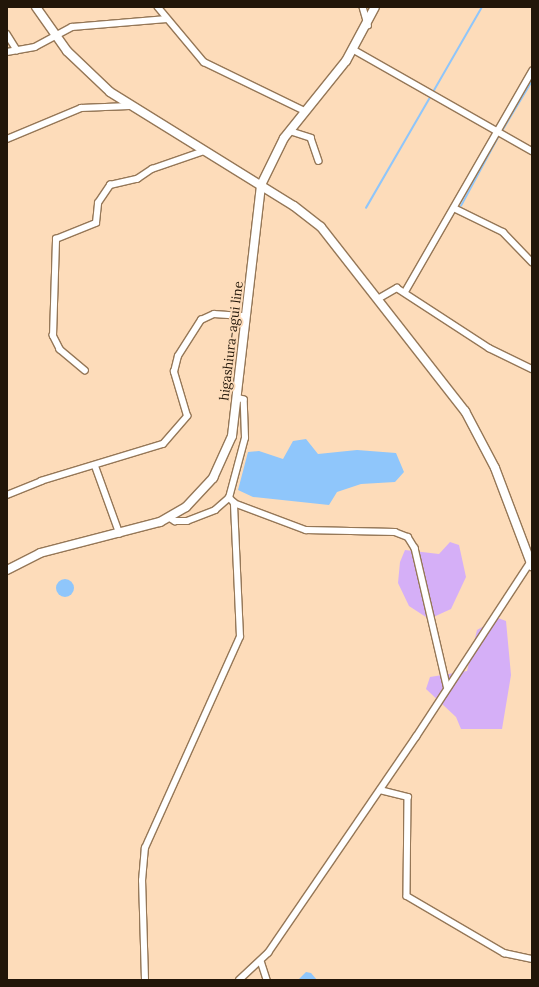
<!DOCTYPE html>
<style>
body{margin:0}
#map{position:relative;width:539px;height:987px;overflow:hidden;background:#fddcba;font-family:Lora,serif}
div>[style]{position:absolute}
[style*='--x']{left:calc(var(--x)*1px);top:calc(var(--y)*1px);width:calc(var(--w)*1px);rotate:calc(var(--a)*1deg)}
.green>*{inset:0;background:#d5aff7}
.water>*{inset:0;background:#8fc6fb}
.round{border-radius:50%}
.stream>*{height:1.5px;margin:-0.75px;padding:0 0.75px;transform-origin:0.75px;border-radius:0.75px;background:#8fc6fb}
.roads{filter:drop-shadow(1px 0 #957757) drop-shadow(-1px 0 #957757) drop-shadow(0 1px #957757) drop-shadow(0 -1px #957757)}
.street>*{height:5.5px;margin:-2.75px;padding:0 2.75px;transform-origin:2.75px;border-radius:2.75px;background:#fff}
.secondary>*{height:8px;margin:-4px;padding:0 4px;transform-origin:4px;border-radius:4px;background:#fff}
span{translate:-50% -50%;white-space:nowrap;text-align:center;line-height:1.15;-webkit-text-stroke:4px #fddcba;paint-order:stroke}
.street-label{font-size:13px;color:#221609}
.frame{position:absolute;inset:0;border:8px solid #221609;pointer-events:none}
</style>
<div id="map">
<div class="green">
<i style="clip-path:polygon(450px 542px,459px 545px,466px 577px,451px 609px,429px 619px,409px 606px,398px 583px,400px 562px,405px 550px,439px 554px)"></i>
<i style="clip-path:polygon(498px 618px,506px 621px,511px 675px,502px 729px,461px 729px,456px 717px,426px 689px,430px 677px,467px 671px,477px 630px)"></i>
</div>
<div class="water">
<i style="clip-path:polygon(306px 439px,318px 454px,357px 450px,396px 453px,404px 472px,395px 482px,361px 484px,337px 492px,329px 505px,253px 497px,238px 490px,248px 452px,259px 451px,283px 459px,293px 441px)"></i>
<i class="round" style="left:56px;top:579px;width:18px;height:18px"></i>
<i style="clip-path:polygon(306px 972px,311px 973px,317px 980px,298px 980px)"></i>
</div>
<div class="stream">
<i style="--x:433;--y:92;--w:98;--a:-60"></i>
<i style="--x:502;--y:131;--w:58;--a:-59"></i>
<i style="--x:461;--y:206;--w:82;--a:-61.6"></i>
<i style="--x:366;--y:208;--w:129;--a:-59.9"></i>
</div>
<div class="roads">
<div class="street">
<i style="--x:158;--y:7;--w:72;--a:50.1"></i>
<i style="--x:204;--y:62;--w:112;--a:25.9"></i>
<i style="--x:363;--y:7;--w:19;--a:74"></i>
<i style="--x:7;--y:34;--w:19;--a:58"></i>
<i style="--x:354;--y:50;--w:205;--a:29.6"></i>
<i style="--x:7;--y:52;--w:28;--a:-10"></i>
<i style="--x:35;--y:47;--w:42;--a:-28.4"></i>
<i style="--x:72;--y:27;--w:95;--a:-4.8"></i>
<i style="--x:290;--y:131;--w:22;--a:18"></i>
<i style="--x:311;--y:138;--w:24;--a:71"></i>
<i style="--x:7;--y:139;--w:80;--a:-22.7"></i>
<i style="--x:81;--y:108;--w:48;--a:-2.4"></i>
<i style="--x:454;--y:208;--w:55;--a:26.1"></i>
<i style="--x:503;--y:232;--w:42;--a:46"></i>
<i style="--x:405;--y:292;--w:255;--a:-60.1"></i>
<i style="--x:378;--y:299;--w:22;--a:-30"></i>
<i style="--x:397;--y:288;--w:110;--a:33.1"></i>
<i style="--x:489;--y:348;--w:48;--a:26"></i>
<i style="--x:85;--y:371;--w:33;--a:-140"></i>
<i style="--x:60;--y:350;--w:16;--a:-117"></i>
<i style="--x:53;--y:336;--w:97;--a:-88.2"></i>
<i style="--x:56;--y:239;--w:43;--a:-21.8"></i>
<i style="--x:96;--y:223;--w:20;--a:-84"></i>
<i style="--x:98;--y:203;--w:22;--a:-56"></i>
<i style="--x:110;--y:185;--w:28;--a:-13"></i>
<i style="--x:137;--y:179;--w:18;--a:-34"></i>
<i style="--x:152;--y:169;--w:55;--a:-19.1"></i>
<i style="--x:95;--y:465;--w:73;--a:70.1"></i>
<i style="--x:7;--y:495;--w:37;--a:-22"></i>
<i style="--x:41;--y:481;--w:127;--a:-16.9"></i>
<i style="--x:163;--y:444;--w:37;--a:-49"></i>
<i style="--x:187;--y:416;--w:46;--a:-106.5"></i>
<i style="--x:174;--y:372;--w:16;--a:-76"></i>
<i style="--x:178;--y:356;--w:43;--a:-57.4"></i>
<i style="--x:201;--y:320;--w:14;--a:-25"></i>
<i style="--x:214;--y:314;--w:32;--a:4"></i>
<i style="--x:234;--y:503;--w:77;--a:20.6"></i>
<i style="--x:306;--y:530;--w:89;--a:1.3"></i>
<i style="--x:395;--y:532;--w:14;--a:21"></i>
<i style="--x:408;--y:537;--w:13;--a:58"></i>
<i style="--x:415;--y:548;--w:142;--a:76.9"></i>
<i style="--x:170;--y:518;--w:6;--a:31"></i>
<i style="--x:175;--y:521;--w:12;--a:0"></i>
<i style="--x:187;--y:521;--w:30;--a:-21"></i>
<i style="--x:215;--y:510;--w:18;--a:-41"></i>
<i style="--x:229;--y:498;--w:62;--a:-75.1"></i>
<i style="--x:245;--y:438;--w:38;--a:-92"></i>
<i style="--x:244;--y:400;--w:7;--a:-164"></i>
<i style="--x:380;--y:790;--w:29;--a:14"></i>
<i style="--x:408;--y:797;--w:99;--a:90.6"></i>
<i style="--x:407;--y:896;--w:113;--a:30.4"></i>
<i style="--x:504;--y:953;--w:29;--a:12"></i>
<i style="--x:261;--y:961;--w:20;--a:72"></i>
<i style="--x:145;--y:980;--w:99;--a:-91.7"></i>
<i style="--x:142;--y:881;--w:33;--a:-85"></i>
<i style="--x:145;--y:848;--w:231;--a:-65.8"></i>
<i style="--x:240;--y:637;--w:134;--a:-92.6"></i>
<i style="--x:234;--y:503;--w:7;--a:-135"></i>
<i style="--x:239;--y:980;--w:40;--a:-43"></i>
<i style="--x:268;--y:953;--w:262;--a:-55.6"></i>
<i style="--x:416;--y:737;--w:210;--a:-56.8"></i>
</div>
<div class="secondary">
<i style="--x:36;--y:7;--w:54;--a:54.8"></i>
<i style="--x:67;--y:51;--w:59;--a:43.6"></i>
<i style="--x:110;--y:92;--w:216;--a:31.8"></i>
<i style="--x:294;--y:206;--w:34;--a:38"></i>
<i style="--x:321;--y:227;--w:234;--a:52"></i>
<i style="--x:465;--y:411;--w:64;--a:62.2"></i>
<i style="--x:495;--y:468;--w:105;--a:69.3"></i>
<i style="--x:7;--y:570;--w:37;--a:-27"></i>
<i style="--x:40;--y:553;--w:124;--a:-14.5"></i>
<i style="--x:160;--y:522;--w:30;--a:-30"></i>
<i style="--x:186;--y:507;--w:40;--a:-47"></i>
<i style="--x:213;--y:478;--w:46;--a:-65.7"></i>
<i style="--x:232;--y:436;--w:253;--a:-83.4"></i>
<i style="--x:261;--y:185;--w:52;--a:-63.9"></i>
<i style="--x:284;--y:138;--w:99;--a:-51.2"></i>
<i style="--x:346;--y:61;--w:61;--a:-61.8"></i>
</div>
</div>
<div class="street-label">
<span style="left:232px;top:341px;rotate:-83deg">higashiura-agui line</span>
</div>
<div class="frame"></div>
</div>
